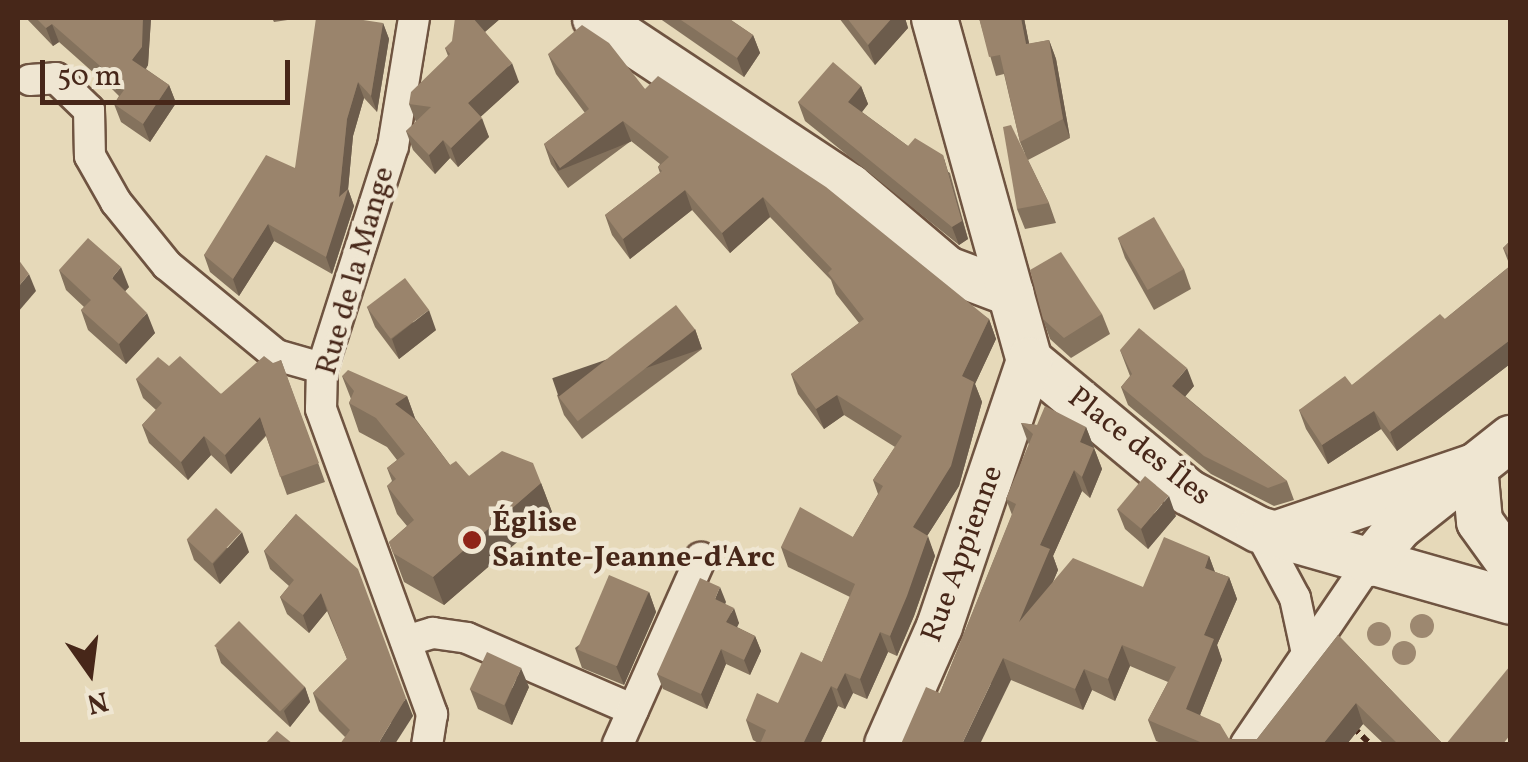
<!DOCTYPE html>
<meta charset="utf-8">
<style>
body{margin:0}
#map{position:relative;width:1528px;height:762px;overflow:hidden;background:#e6d9b9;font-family:Vollkorn,serif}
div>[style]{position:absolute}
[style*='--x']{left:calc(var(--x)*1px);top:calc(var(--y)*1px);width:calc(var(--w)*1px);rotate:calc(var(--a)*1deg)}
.path>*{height:6px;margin-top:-3px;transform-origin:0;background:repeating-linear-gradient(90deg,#472719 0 8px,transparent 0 13px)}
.roads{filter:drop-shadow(2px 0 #6f5441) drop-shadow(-2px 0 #6f5441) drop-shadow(0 2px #6f5441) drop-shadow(0 -2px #6f5441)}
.street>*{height:30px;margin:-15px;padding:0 15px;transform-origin:15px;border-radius:15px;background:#efe6d2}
.secondary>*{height:45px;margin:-22.5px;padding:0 22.5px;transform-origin:22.5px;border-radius:22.5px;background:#efe6d2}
.trees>*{width:24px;height:24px;margin:-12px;border-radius:50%;background:#9d8870}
.wall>*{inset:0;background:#84725d}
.shaded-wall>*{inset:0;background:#6c5c4c;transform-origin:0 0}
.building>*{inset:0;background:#9a846c;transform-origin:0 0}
.dots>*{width:28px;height:28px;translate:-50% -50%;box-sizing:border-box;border:5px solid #efe6d2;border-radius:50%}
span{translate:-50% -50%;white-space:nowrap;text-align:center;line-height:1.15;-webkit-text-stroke:9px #efe6d2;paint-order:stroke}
.street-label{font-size:30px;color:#472719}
.poi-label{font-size:30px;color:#472719;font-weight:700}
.left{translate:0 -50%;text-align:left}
.frame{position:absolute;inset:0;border:20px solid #472719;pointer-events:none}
.north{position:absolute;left:40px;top:622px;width:100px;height:100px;-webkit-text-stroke:8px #efe6d2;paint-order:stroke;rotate:166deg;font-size:28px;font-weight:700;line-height:40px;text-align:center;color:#472719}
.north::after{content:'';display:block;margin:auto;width:35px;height:45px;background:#472719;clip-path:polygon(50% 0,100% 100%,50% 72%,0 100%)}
.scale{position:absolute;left:40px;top:60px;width:250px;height:45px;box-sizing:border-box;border:5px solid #472719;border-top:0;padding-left:12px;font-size:30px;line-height:35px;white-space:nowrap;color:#472719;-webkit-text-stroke:8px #efe6d2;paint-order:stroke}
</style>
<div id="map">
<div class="path">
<i style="--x:1353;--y:727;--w:24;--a:45"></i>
</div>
<div class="roads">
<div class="street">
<i style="--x:414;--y:18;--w:130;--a:99.3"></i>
<i style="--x:393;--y:146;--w:233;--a:107.7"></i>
<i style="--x:322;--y:368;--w:41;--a:91.4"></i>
<i style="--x:321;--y:409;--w:325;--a:70"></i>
<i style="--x:432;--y:714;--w:30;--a:99"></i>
<i style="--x:30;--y:80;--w:26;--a:-4"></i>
<i style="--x:56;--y:78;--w:46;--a:44.1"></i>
<i style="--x:89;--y:110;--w:46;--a:88.8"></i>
<i style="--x:90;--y:156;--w:53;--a:60.5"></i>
<i style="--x:116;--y:202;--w:81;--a:51"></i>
<i style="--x:167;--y:265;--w:141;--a:39.5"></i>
<i style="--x:276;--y:355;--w:48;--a:15.8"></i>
<i style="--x:1258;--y:529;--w:78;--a:61.8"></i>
<i style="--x:1295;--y:598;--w:61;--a:77.8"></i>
<i style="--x:406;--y:641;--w:28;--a:-17"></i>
<i style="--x:433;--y:633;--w:34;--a:8"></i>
<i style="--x:467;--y:638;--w:181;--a:23.4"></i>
<i style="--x:618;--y:744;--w:204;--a:-66"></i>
<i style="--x:1246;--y:744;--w:219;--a:-55.8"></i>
</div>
<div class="secondary">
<i style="--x:595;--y:18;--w:305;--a:33.5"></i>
<i style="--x:849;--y:186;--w:128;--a:40.3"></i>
<i style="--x:947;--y:269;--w:68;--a:20.6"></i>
<i style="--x:934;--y:18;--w:355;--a:74.5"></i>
<i style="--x:1029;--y:360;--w:207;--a:39.7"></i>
<i style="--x:1188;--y:492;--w:79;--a:27.9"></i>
<i style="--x:1258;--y:529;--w:262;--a:15.9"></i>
<i style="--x:1474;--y:466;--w:55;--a:84.8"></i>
<i style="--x:1479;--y:521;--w:53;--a:54.2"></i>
<i style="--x:1274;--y:534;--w:211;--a:-18.8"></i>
<i style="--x:1369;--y:563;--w:48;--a:-51"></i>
<i style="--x:1399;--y:526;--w:142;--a:-38.4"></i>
<i style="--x:887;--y:744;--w:129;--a:-66.2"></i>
<i style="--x:939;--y:626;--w:281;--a:-71.3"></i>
</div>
</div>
<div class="trees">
<i style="left:1422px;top:626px"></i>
<i style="left:1379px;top:634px"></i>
<i style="left:1404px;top:653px"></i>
</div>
<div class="wall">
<i style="clip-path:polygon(26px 18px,151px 18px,148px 65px,146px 69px,169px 85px,176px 103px,150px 142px,121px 122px,114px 104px,119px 96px,113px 90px,59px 42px,53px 46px)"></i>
<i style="clip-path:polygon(272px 18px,301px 18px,274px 22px)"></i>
<i style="clip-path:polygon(501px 18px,485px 32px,519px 82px,480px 117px,489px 137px,458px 167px,450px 158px,435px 174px,413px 150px,406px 131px,416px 122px,409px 104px,448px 56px,445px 48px)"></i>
<i style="clip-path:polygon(659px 18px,728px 18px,753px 35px,760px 53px,744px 77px)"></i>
<i style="clip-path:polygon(839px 18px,905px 18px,908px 28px,875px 65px)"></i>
<i style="clip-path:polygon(979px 18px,1024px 18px,1029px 44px,1049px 40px,1056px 59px,1070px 138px,1028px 160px,1049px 203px,1056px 223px,1025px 229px,1017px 209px,1025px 154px,1020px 142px,1004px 74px,996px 76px)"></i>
<i style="clip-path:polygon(383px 23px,389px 39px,377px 112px,364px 98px,353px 136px,348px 189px,354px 206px,332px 274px,274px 241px,239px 296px,210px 272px,204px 255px,295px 168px)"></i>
<i style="clip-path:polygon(548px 54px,645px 89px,989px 319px,996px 339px,975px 384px,982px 402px,959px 486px,927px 536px,935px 556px,914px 616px,897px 656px,888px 652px,867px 699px,853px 693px,845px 709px,838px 706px,820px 744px,760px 744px,753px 740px,746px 720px,778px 703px,822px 662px,850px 597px,788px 567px,781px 547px,853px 537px,878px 494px,873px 480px,895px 447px,844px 415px,824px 429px,798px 394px,791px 374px,859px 323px,836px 294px,831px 280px,770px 217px,730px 253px,692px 210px,630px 259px,612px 235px,605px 215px,660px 173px,658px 167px,660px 164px,631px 141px,568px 188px,551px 164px,544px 144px,585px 113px,556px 74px)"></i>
<i style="clip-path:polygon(861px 86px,868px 104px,862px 112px,908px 146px,950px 173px,968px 239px,959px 245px,805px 121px,798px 102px)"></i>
<i style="clip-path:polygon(1118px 238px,1184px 269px,1191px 289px,1154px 310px,1125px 258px)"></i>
<i style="clip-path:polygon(1510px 241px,1510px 364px,1397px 451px,1381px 429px,1328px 464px,1306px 429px,1299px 410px,1352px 385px,1445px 319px,1510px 266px,1503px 248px)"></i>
<i style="clip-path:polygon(59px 270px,129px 287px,125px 291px,155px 333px,126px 364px,88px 330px,81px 310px,84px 307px,66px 290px)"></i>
<i style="clip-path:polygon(367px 307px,436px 330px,399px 359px,375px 327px)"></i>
<i style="clip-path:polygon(1102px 314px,1110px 334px,1071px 358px,1050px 339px,1043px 319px)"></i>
<i style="clip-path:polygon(695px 329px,702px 349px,582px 439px,564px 415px,557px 395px)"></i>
<i style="clip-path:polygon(1120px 350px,1194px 386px,1185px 396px,1287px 481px,1294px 500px,1274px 506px,1211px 474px,1128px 405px,1121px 387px,1130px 376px)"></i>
<i style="clip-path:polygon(281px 360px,325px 482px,287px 495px,266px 436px,231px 474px,211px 455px,188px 480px,149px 443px,142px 425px,156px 410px,143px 398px,136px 379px,169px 366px,221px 394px)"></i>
<i style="clip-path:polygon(342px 376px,407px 396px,415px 418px,450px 465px,469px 476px,541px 483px,552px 512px,444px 605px,404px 582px,389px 542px,407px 526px,397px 514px,387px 486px,392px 481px,387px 468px,397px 460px,387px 447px,359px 432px,349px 403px,351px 399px)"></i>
<i style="clip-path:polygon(1021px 423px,1037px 425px,1086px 427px,1102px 469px,1090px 498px,1082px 491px,1053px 556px,1058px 570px,1053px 582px,1143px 587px,1209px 556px,1215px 572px,1229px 577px,1237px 599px,1217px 645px,1222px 660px,1200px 715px,1229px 739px,1257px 739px,1338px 635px,1443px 744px,1384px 744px,1363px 724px,1347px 744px,1164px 744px,1156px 741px,1148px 720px,1168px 682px,1130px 666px,1115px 701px,1092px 690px,1083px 710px,1011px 680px,940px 693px,1012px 515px,1006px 499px,1029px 445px)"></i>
<i style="clip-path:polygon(1117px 509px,1176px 516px,1148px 549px,1125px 529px)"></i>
<i style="clip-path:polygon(296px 514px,413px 716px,345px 737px,319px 711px,313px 693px,347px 659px,327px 611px,309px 633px,287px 614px,280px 597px,289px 586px,270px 569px,264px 551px)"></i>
<i style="clip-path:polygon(187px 540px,249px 552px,220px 584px,194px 560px)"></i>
<i style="clip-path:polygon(649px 592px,656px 612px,624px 685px,582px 668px,575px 648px)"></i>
<i style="clip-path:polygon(726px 602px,725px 604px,739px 623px,737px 627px,755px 636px,761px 651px,750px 675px,726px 664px,707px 709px,663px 689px,657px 674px)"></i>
<i style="clip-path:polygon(216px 648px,305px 687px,310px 702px,290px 727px,221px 663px)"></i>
<i style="clip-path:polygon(529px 687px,512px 725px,478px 709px,470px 689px)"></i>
</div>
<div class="shaded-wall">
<i style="clip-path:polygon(143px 18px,151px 18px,148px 65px,139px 78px,132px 60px)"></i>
<i style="clip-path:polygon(473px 18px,501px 18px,480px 36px)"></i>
<i style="clip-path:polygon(892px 18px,905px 18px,908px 28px,875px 65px,868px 45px)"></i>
<i style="clip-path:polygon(1021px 18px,1024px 18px,1033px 63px,1026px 44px)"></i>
<i style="clip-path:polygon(383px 23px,389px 39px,377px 112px,371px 96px)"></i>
<i style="clip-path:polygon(52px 24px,59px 42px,53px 46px,46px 28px)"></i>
<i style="clip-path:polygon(753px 35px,760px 53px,744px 77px,737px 58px)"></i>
<i style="clip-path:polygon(1049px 40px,1056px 59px,1070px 138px,1063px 119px)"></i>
<i style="clip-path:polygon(512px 63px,519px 82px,475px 122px,468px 103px)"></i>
<i style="clip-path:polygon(358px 82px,364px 98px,353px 136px,348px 190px,348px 189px,354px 206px,332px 274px,326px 257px,339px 197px,347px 119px)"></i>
<i style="clip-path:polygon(169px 85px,176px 103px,150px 142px,143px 124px)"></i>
<i style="clip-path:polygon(861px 86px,868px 104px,855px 121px,848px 102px)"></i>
<i style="clip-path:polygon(482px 118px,489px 137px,458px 167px,451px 148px)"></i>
<i style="left:623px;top:121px;width:22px;height:79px;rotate:68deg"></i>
<i style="clip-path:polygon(443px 140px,450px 158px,435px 174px,429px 155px)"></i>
<i style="clip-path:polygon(943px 155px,968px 239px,959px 245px,952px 227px)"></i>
<i style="clip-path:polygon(685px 190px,692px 210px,630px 259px,623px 239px)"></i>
<i style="clip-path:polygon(763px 197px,770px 217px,730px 253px,722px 233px)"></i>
<i style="clip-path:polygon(268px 224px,274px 241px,239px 296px,233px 279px)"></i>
<i style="clip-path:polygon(121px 267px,129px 287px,119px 298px,112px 278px)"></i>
<i style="clip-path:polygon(29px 274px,36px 291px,18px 312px,18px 287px)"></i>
<i style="clip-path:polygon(429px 310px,436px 330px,399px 359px,392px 339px)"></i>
<i style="clip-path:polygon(147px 313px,155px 333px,126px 364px,119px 344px)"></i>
<i style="clip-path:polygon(989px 319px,996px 339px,975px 384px,982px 402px,959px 486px,920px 547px,913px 527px,962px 376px)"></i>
<i style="left:695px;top:329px;width:21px;height:151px;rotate:71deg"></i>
<i style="clip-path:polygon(1510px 340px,1510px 364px,1397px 451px,1390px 432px)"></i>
<i style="clip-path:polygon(1187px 368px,1194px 386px,1179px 404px,1172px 386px)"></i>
<i style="clip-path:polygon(837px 395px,844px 415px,824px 429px,816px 409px)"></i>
<i style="clip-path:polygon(407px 396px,417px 424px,395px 404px)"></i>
<i style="clip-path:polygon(1374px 411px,1381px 429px,1328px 464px,1322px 445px)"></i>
<i style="clip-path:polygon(260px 417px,266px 435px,231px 474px,225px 455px)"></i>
<i style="clip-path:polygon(1086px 427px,1102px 469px,1090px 498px,1082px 477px,1080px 442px)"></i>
<i style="clip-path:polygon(204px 436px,211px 455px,188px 480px,181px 462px)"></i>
<i style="clip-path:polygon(1074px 470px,1082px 491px,1053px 556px,1058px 570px,1026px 644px,1019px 622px,1040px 545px)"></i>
<i style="clip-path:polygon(541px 483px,552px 512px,444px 605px,433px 577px)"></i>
<i style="clip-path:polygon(1169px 496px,1176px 516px,1148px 549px,1141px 529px)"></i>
<i style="clip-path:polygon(242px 532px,249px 552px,220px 584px,213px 564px)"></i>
<i style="clip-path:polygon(928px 536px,935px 556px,914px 616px,897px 656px,890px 636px)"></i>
<i style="clip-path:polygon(1209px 556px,1217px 578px,1205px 568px)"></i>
<i style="clip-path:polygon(1229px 577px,1237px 599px,1217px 645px,1222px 660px,1194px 730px,1186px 709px,1204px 635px)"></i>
<i style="clip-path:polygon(720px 587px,726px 602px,720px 614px,715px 599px)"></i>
<i style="clip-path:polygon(649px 592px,656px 612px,624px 685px,616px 666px)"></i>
<i style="clip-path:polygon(321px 593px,327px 611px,309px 633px,303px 615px)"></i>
<i style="clip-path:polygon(734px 608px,739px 623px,732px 637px,726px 622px)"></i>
<i style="clip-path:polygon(880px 632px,888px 652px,867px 699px,860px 679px)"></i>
<i style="clip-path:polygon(755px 636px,761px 651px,750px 675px,744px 660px)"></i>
<i style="clip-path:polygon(1122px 645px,1130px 666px,1115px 701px,1108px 679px)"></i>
<i style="clip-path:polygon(721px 649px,726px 664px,707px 709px,701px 694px)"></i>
<i style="clip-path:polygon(1003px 658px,1011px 680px,980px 744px,962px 744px)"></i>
<i style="clip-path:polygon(521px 668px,529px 687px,512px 725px,505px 705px)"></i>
<i style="clip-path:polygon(1084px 669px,1092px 690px,1083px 710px,1075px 689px)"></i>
<i style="clip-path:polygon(845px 673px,853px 693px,845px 709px,837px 689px)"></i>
<i style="clip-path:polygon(831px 686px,838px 706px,820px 744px,803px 744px)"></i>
<i style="clip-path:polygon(305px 687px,310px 702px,290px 727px,284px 711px)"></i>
<i style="clip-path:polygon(406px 698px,413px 716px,395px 744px,378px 744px)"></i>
<i style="clip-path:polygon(1356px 703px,1363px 724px,1347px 744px,1323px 744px)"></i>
</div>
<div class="building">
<i style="clip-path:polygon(36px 18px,143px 18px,142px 47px,132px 60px,169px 85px,143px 124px,114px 104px,124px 90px,107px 72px,52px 24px,46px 28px)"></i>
<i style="clip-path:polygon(316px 18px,350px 18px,383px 23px,371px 96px,358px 82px,347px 119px,339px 197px,348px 189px,326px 257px,268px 224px,233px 279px,204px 255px,266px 155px,295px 168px)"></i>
<i style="clip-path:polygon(455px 18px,473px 18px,512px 63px,468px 103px,482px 118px,451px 148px,443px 140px,429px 155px,406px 131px,431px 107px,409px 104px,411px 92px,450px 54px,445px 48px,452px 41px)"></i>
<i style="clip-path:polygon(678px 18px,728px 18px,753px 35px,737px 58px)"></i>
<i style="clip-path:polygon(847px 18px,892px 18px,868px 45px)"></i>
<i style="clip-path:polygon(979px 18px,1021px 18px,1026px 44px,1049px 40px,1063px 119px,1020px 142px,1000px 55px,989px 57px)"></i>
<i style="clip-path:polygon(582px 25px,609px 43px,645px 89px,658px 76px,826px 187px,989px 319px,962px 376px,974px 382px,951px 466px,913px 527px,928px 536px,907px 596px,890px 636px,880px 632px,860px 679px,845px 673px,837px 689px,831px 686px,803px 744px,760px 744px,766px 730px,746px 720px,757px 693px,778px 703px,801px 652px,822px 662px,855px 584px,781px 547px,800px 507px,853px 537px,883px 486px,873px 480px,902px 436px,837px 395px,816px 409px,791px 374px,864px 319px,828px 273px,832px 269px,763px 197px,722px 233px,685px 190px,623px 239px,605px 215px,662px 171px,658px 167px,669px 157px,623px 121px,560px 168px,544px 144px,589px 109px,548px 54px)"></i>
<i style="clip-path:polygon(833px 62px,861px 86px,848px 102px,908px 146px,915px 138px,943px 155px,962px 221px,952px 227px,798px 102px)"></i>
<i style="clip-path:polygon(1011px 125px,1049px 203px,1017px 209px,1003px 127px)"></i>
<i style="left:1154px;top:217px;width:60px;height:42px;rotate:60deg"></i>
<i style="clip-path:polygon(88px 238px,121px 267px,112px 278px,147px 313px,119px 344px,81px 310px,91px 300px,59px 270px)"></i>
<i style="clip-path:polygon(1510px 241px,1510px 258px,1503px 248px)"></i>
<i style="clip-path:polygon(1061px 252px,1102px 314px,1064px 338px,1043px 319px,1030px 270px)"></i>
<i style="clip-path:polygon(18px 259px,29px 274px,18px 287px)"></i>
<i style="clip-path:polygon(1510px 266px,1510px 340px,1390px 432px,1374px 411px,1322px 445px,1299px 410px,1345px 376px,1352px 385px,1440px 314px,1445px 319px)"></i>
<i style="left:405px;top:278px;width:40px;height:48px;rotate:53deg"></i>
<i style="left:676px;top:305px;width:31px;height:149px;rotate:52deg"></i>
<i style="clip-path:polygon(1139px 328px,1187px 368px,1172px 386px,1287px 481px,1268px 488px,1204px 456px,1121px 387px,1132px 374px,1120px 350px)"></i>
<i style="clip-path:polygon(180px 356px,221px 394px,264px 356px,273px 363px,281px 360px,319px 463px,280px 477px,260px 417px,225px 455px,204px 436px,181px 462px,142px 425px,162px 403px,136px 379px,158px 357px,169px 366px)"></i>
<i style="clip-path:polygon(348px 370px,407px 396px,395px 404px,415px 419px,450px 465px,456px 461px,469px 476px,502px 451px,533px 463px,541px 483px,433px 577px,393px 553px,389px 542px,414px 520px,387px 486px,396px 479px,387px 468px,405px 454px,376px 418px,349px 403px,354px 391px,342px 376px)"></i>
<i style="clip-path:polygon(1045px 406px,1086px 427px,1080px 442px,1094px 448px,1082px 477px,1074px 470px,1040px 545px,1050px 549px,1019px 622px,1073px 558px,1143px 587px,1164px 537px,1209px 556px,1205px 568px,1229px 577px,1204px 635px,1214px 639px,1186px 709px,1220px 724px,1229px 739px,1257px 739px,1338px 635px,1443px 744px,1398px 744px,1356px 703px,1323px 744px,1205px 744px,1148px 720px,1176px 667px,1122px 645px,1108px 679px,1084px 669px,1075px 689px,1003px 658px,962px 744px,901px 744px,926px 687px,940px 693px,1016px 504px,1006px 499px,1033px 434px,1021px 423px,1037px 425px)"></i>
<i style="left:1145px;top:476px;width:31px;height:43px;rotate:40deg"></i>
<i style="left:216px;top:508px;width:35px;height:43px;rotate:43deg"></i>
<i style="clip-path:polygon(296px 514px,358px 569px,406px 698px,378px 744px,340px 744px,350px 730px,313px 693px,347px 659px,321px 593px,303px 615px,280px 597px,294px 580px,264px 551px)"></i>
<i style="left:609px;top:575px;width:43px;height:81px;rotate:23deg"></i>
<i style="clip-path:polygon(700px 578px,720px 587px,715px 599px,734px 608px,726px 622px,755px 636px,744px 660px,721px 649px,701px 694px,657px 674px)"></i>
<i style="left:239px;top:621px;width:93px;height:35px;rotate:45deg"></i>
<i style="left:487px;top:652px;width:38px;height:41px;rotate:25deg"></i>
<i style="clip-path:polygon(1510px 666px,1510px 735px,1503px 744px,1446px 744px)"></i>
<i style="clip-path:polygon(277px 731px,293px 744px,265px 744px)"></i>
</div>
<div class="dots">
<i style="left:472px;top:540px;background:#8f2418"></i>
</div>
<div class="street-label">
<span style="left:356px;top:271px;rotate:-74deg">Rue de la Mange</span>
<span style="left:1139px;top:447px;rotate:38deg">Place des Îles</span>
<span style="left:963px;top:554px;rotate:-70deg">Rue Appienne</span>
</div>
<div class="poi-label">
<span class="left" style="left:492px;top:540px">Église<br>Sainte-Jeanne-d'Arc</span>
</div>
<div class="frame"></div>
<div class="north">N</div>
<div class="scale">50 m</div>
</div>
